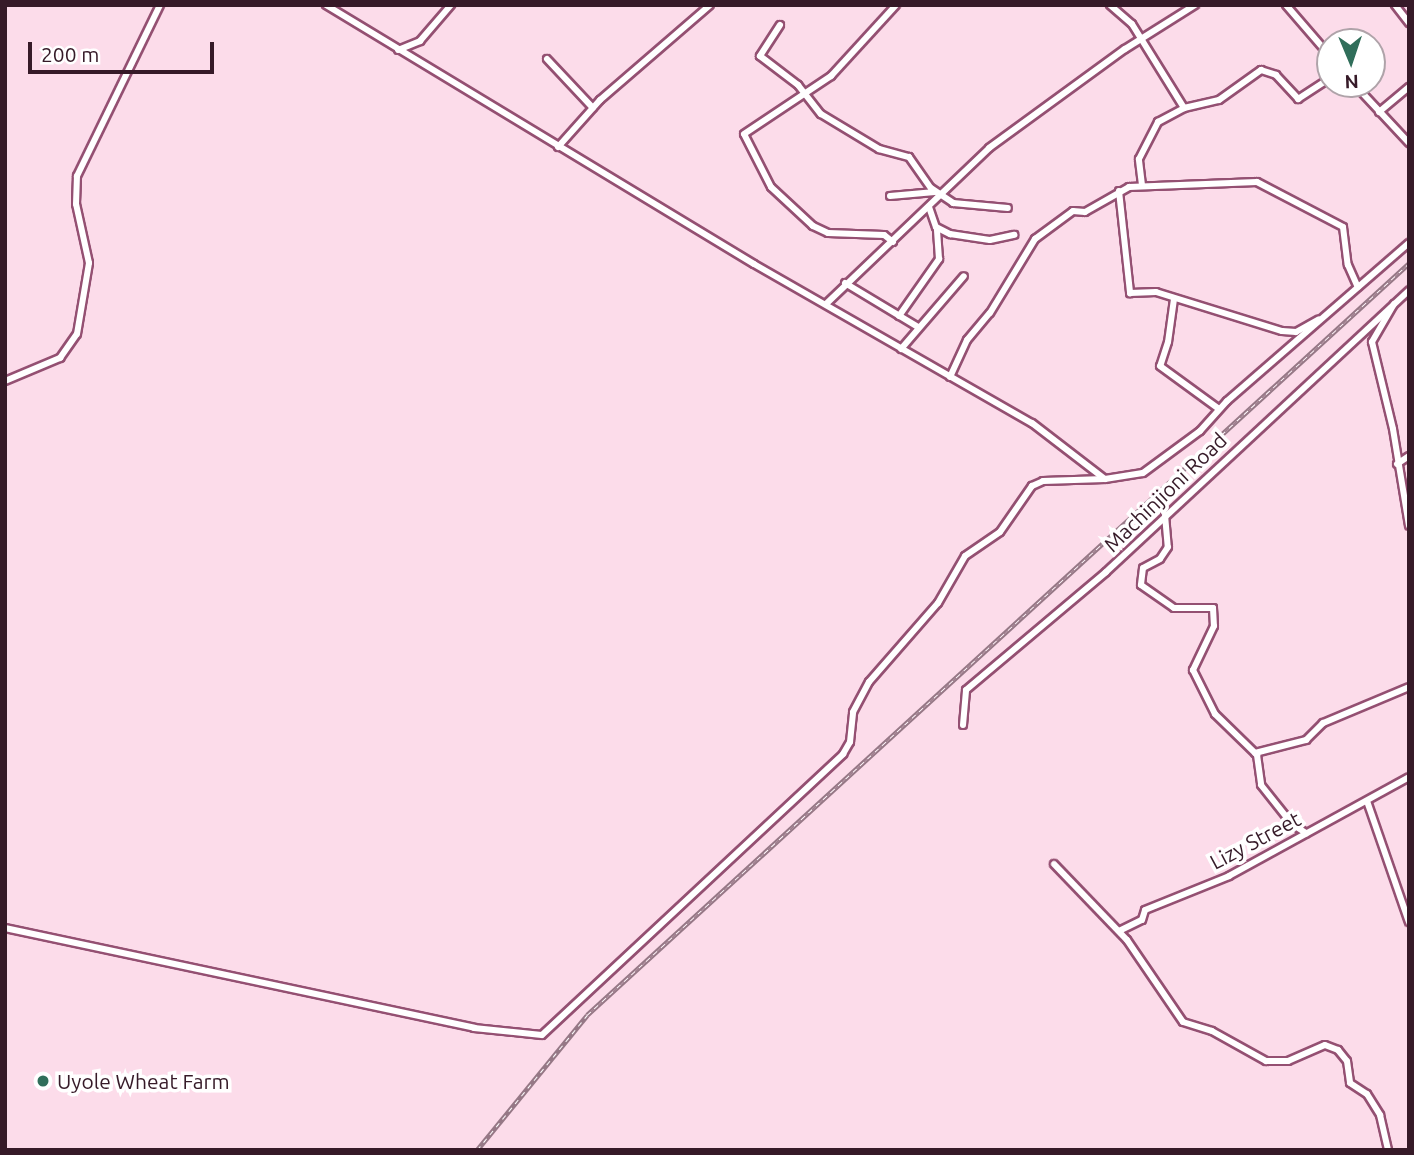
<!DOCTYPE html>
<style>
body{margin:0}
#map{position:relative;width:1414px;height:1155px;overflow:hidden;background:#fcdcea;font-family:Ubuntu,sans-serif}
div>[style]{position:absolute}
[style*='--x']{left:calc(var(--x)*1px);top:calc(var(--y)*1px);width:calc(var(--w)*1px);rotate:calc(var(--a)*1deg)}
.roads{filter:drop-shadow(2px 0 #945072) drop-shadow(-2px 0 #945072) drop-shadow(0 2px #945072) drop-shadow(0 -2px #945072)}
.minor>*{height:6px;margin:-3px;padding:0 3px;transform-origin:3px;border-radius:3px;background:#fff}
.rail>*{height:4.5px;margin-top:-2.25px;transform-origin:0;background:repeating-linear-gradient(90deg,#fff 0 5px,#967886 0 10px);box-sizing:border-box;border-block:2px solid #967886}
.dots>*{width:19px;height:19px;translate:-50% -50%;box-sizing:border-box;border:4px solid #fff;border-radius:50%}
span{translate:-50% -50%;white-space:nowrap;text-align:center;line-height:1.15;-webkit-text-stroke:7px #fff;paint-order:stroke}
.street-label{font-size:21px;color:#361a28}
.poi-label{font-size:21px;color:#361a28}
.left{translate:0 -50%;text-align:left}
.frame{position:absolute;inset:0;border:7px solid #361a28;pointer-events:none}
.north{position:absolute;left:1316px;top:28px;width:70px;height:70px;box-sizing:border-box;background:#fff;border:2px solid #afa3a9;border-radius:50%;rotate:178deg;font-size:19px;font-weight:700;line-height:28px;text-align:center;color:#361a28}
.north::after{content:'';display:block;margin:auto;width:24px;height:32px;background:#306e5a;clip-path:polygon(50% 0,100% 100%,50% 72%,0 100%)}
.scale{position:absolute;left:28px;top:42px;width:186px;height:32px;box-sizing:border-box;border:4px solid #361a28;border-top:0;padding-left:9px;font-size:21px;line-height:24px;white-space:nowrap;color:#361a28;-webkit-text-stroke:5px #fff;paint-order:stroke}
</style>
<div id="map">
<div class="roads">
<div class="minor">
<i style="--x:326;--y:5;--w:500;--a:31.18"></i>
<i style="--x:754;--y:264;--w:320;--a:29.8"></i>
<i style="--x:1032;--y:423;--w:92;--a:37.5"></i>
<i style="--x:1105;--y:479;--w:38;--a:-9"></i>
<i style="--x:1143;--y:473;--w:71;--a:-36.4"></i>
<i style="--x:1200;--y:431;--w:40;--a:-48"></i>
<i style="--x:1227;--y:401;--w:241;--a:-41"></i>
<i style="--x:1110;--y:5;--w:29;--a:41"></i>
<i style="--x:1132;--y:24;--w:99;--a:58.2"></i>
<i style="--x:1286;--y:5;--w:67;--a:49.2"></i>
<i style="--x:1395;--y:5;--w:23;--a:52"></i>
<i style="--x:780;--y:25;--w:37;--a:123"></i>
<i style="--x:760;--y:56;--w:48;--a:37.3"></i>
<i style="--x:798;--y:85;--w:37;--a:52"></i>
<i style="--x:821;--y:114;--w:68;--a:31.1"></i>
<i style="--x:879;--y:149;--w:31;--a:15"></i>
<i style="--x:909;--y:157;--w:38;--a:55"></i>
<i style="--x:931;--y:188;--w:27;--a:34"></i>
<i style="--x:953;--y:203;--w:55;--a:5.2"></i>
<i style="--x:398;--y:50;--w:24;--a:-22"></i>
<i style="--x:420;--y:41;--w:48;--a:-49.3"></i>
<i style="--x:547;--y:59;--w:67;--a:46.8"></i>
<i style="--x:1354;--y:84;--w:81;--a:47"></i>
<i style="--x:1379;--y:112;--w:39;--a:-40"></i>
<i style="--x:558;--y:147;--w:63;--a:-48.2"></i>
<i style="--x:600;--y:100;--w:145;--a:-40.8"></i>
<i style="--x:1142;--y:185;--w:26;--a:-97"></i>
<i style="--x:1139;--y:159;--w:42;--a:-62.8"></i>
<i style="--x:1158;--y:122;--w:30;--a:-28"></i>
<i style="--x:1184;--y:108;--w:36;--a:-13"></i>
<i style="--x:1219;--y:100;--w:52;--a:-35.5"></i>
<i style="--x:1261;--y:70;--w:16;--a:18"></i>
<i style="--x:1276;--y:75;--w:33;--a:47"></i>
<i style="--x:1298;--y:99;--w:38;--a:-33"></i>
<i style="--x:1119;--y:191;--w:103;--a:83.8"></i>
<i style="--x:1130;--y:293;--w:26;--a:-2"></i>
<i style="--x:1156;--y:292;--w:132;--a:17.2"></i>
<i style="--x:1282;--y:331;--w:14;--a:4"></i>
<i style="--x:1296;--y:332;--w:26;--a:-29"></i>
<i style="--x:890;--y:196;--w:45;--a:-5.1"></i>
<i style="--x:929;--y:207;--w:21;--a:71"></i>
<i style="--x:936;--y:227;--w:16;--a:27"></i>
<i style="--x:950;--y:234;--w:40;--a:8.5"></i>
<i style="--x:990;--y:240;--w:25;--a:-12"></i>
<i style="--x:893;--y:242;--w:11;--a:-142"></i>
<i style="--x:884;--y:235;--w:56;--a:-178"></i>
<i style="--x:828;--y:233;--w:17;--a:-155"></i>
<i style="--x:813;--y:226;--w:57;--a:-137.1"></i>
<i style="--x:771;--y:187;--w:59;--a:-117"></i>
<i style="--x:744;--y:134;--w:105;--a:-33.7"></i>
<i style="--x:831;--y:76;--w:96;--a:-47.5"></i>
<i style="--x:845;--y:283;--w:85;--a:31.1"></i>
<i style="--x:1174;--y:299;--w:43;--a:97.9"></i>
<i style="--x:1168;--y:342;--w:25;--a:108"></i>
<i style="--x:1160;--y:366;--w:73;--a:36.1"></i>
<i style="--x:826;--y:304;--w:226;--a:-43.7"></i>
<i style="--x:989;--y:148;--w:168;--a:-36.1"></i>
<i style="--x:1125;--y:49;--w:83;--a:-32.2"></i>
<i style="--x:1394;--y:304;--w:44;--a:120.1"></i>
<i style="--x:1372;--y:342;--w:89;--a:76.4"></i>
<i style="--x:1393;--y:429;--w:98;--a:80.6"></i>
<i style="--x:899;--y:316;--w:70;--a:-54.9"></i>
<i style="--x:939;--y:259;--w:30;--a:-94"></i>
<i style="--x:901;--y:349;--w:96;--a:-49.2"></i>
<i style="--x:950;--y:377;--w:41;--a:-65.3"></i>
<i style="--x:967;--y:340;--w:35;--a:-50"></i>
<i style="--x:990;--y:313;--w:87;--a:-58.7"></i>
<i style="--x:1035;--y:239;--w:47;--a:-36.4"></i>
<i style="--x:1073;--y:211;--w:12;--a:5"></i>
<i style="--x:1085;--y:212;--w:51;--a:-29.6"></i>
<i style="--x:1129;--y:187;--w:128;--a:-2.2"></i>
<i style="--x:1257;--y:182;--w:97;--a:27.6"></i>
<i style="--x:1343;--y:227;--w:38;--a:83"></i>
<i style="--x:1348;--y:265;--w:24;--a:66"></i>
<i style="--x:5;--y:381;--w:60;--a:-22.7"></i>
<i style="--x:60;--y:358;--w:29;--a:-55"></i>
<i style="--x:77;--y:334;--w:72;--a:-80.4"></i>
<i style="--x:89;--y:263;--w:60;--a:-102.4"></i>
<i style="--x:76;--y:204;--w:28;--a:-88"></i>
<i style="--x:77;--y:176;--w:190;--a:-64.1"></i>
<i style="--x:1397;--y:464;--w:14;--a:-34"></i>
<i style="--x:1165;--y:515;--w:32;--a:85"></i>
<i style="--x:1168;--y:547;--w:14;--a:124"></i>
<i style="--x:1160;--y:559;--w:19;--a:152"></i>
<i style="--x:1143;--y:568;--w:17;--a:97"></i>
<i style="--x:1141;--y:585;--w:40;--a:34.9"></i>
<i style="--x:1174;--y:608;--w:39;--a:0"></i>
<i style="--x:1213;--y:608;--w:18;--a:87"></i>
<i style="--x:1214;--y:626;--w:49;--a:115.5"></i>
<i style="--x:1193;--y:670;--w:49;--a:63.4"></i>
<i style="--x:1215;--y:714;--w:59;--a:44.3"></i>
<i style="--x:1257;--y:755;--w:30;--a:82"></i>
<i style="--x:1261;--y:785;--w:50;--a:51.5"></i>
<i style="--x:1292;--y:824;--w:17;--a:33"></i>
<i style="--x:963;--y:725;--w:35;--a:-85"></i>
<i style="--x:966;--y:690;--w:183;--a:-40.1"></i>
<i style="--x:1106;--y:572;--w:414;--a:-42.9"></i>
<i style="--x:1255;--y:753;--w:53;--a:-14.3"></i>
<i style="--x:1306;--y:740;--w:24;--a:-45"></i>
<i style="--x:1323;--y:723;--w:93;--a:-22.7"></i>
<i style="--x:1367;--y:801;--w:128;--a:70.9"></i>
<i style="--x:1054;--y:864;--w:105;--a:46.2"></i>
<i style="--x:1127;--y:940;--w:99;--a:55.7"></i>
<i style="--x:1183;--y:1022;--w:30;--a:17"></i>
<i style="--x:1212;--y:1031;--w:62;--a:29.1"></i>
<i style="--x:1266;--y:1061;--w:22;--a:0"></i>
<i style="--x:1288;--y:1061;--w:40;--a:-23.4"></i>
<i style="--x:1325;--y:1045;--w:14;--a:21"></i>
<i style="--x:1338;--y:1050;--w:14;--a:51"></i>
<i style="--x:1347;--y:1061;--w:22;--a:82"></i>
<i style="--x:1350;--y:1083;--w:20;--a:33"></i>
<i style="--x:1367;--y:1094;--w:25;--a:58"></i>
<i style="--x:1380;--y:1115;--w:36;--a:77"></i>
<i style="--x:5;--y:928;--w:480;--a:12"></i>
<i style="--x:474;--y:1028;--w:68;--a:5.9"></i>
<i style="--x:542;--y:1035;--w:412;--a:-43"></i>
<i style="--x:843;--y:754;--w:14;--a:-60"></i>
<i style="--x:850;--y:742;--w:30;--a:-84"></i>
<i style="--x:853;--y:712;--w:34;--a:-62"></i>
<i style="--x:869;--y:682;--w:105;--a:-48.9"></i>
<i style="--x:938;--y:603;--w:54;--a:-60.1"></i>
<i style="--x:965;--y:556;--w:42;--a:-34.4"></i>
<i style="--x:1000;--y:532;--w:56;--a:-55.2"></i>
<i style="--x:1032;--y:486;--w:12;--a:-24"></i>
<i style="--x:1043;--y:481;--w:62;--a:-1.8"></i>
<i style="--x:1119;--y:931;--w:25;--a:-26"></i>
<i style="--x:1142;--y:920;--w:10;--a:-73"></i>
<i style="--x:1145;--y:910;--w:91;--a:-22"></i>
<i style="--x:1229;--y:876;--w:205;--a:-28.8"></i>
</div>
</div>
<div class="rail">
<i style="--x:477;--y:1150;--w:174;--a:-50.8"></i>
<i style="--x:587;--y:1015;--w:1114;--a:-42.45"></i>
</div>
<div class="dots">
<i style="left:43px;top:1081px;background:#306e5a"></i>
</div>
<div class="street-label">
<span style="left:1165px;top:492px;rotate:-44deg">Machinjioni Road</span>
<span style="left:1255px;top:840px;rotate:-28deg">Lizy Street</span>
</div>
<div class="poi-label">
<span class="left" style="left:57px;top:1081px">Uyole Wheat Farm</span>
</div>
<div class="frame"></div>
<div class="north">N</div>
<div class="scale">200 m</div>
</div>
